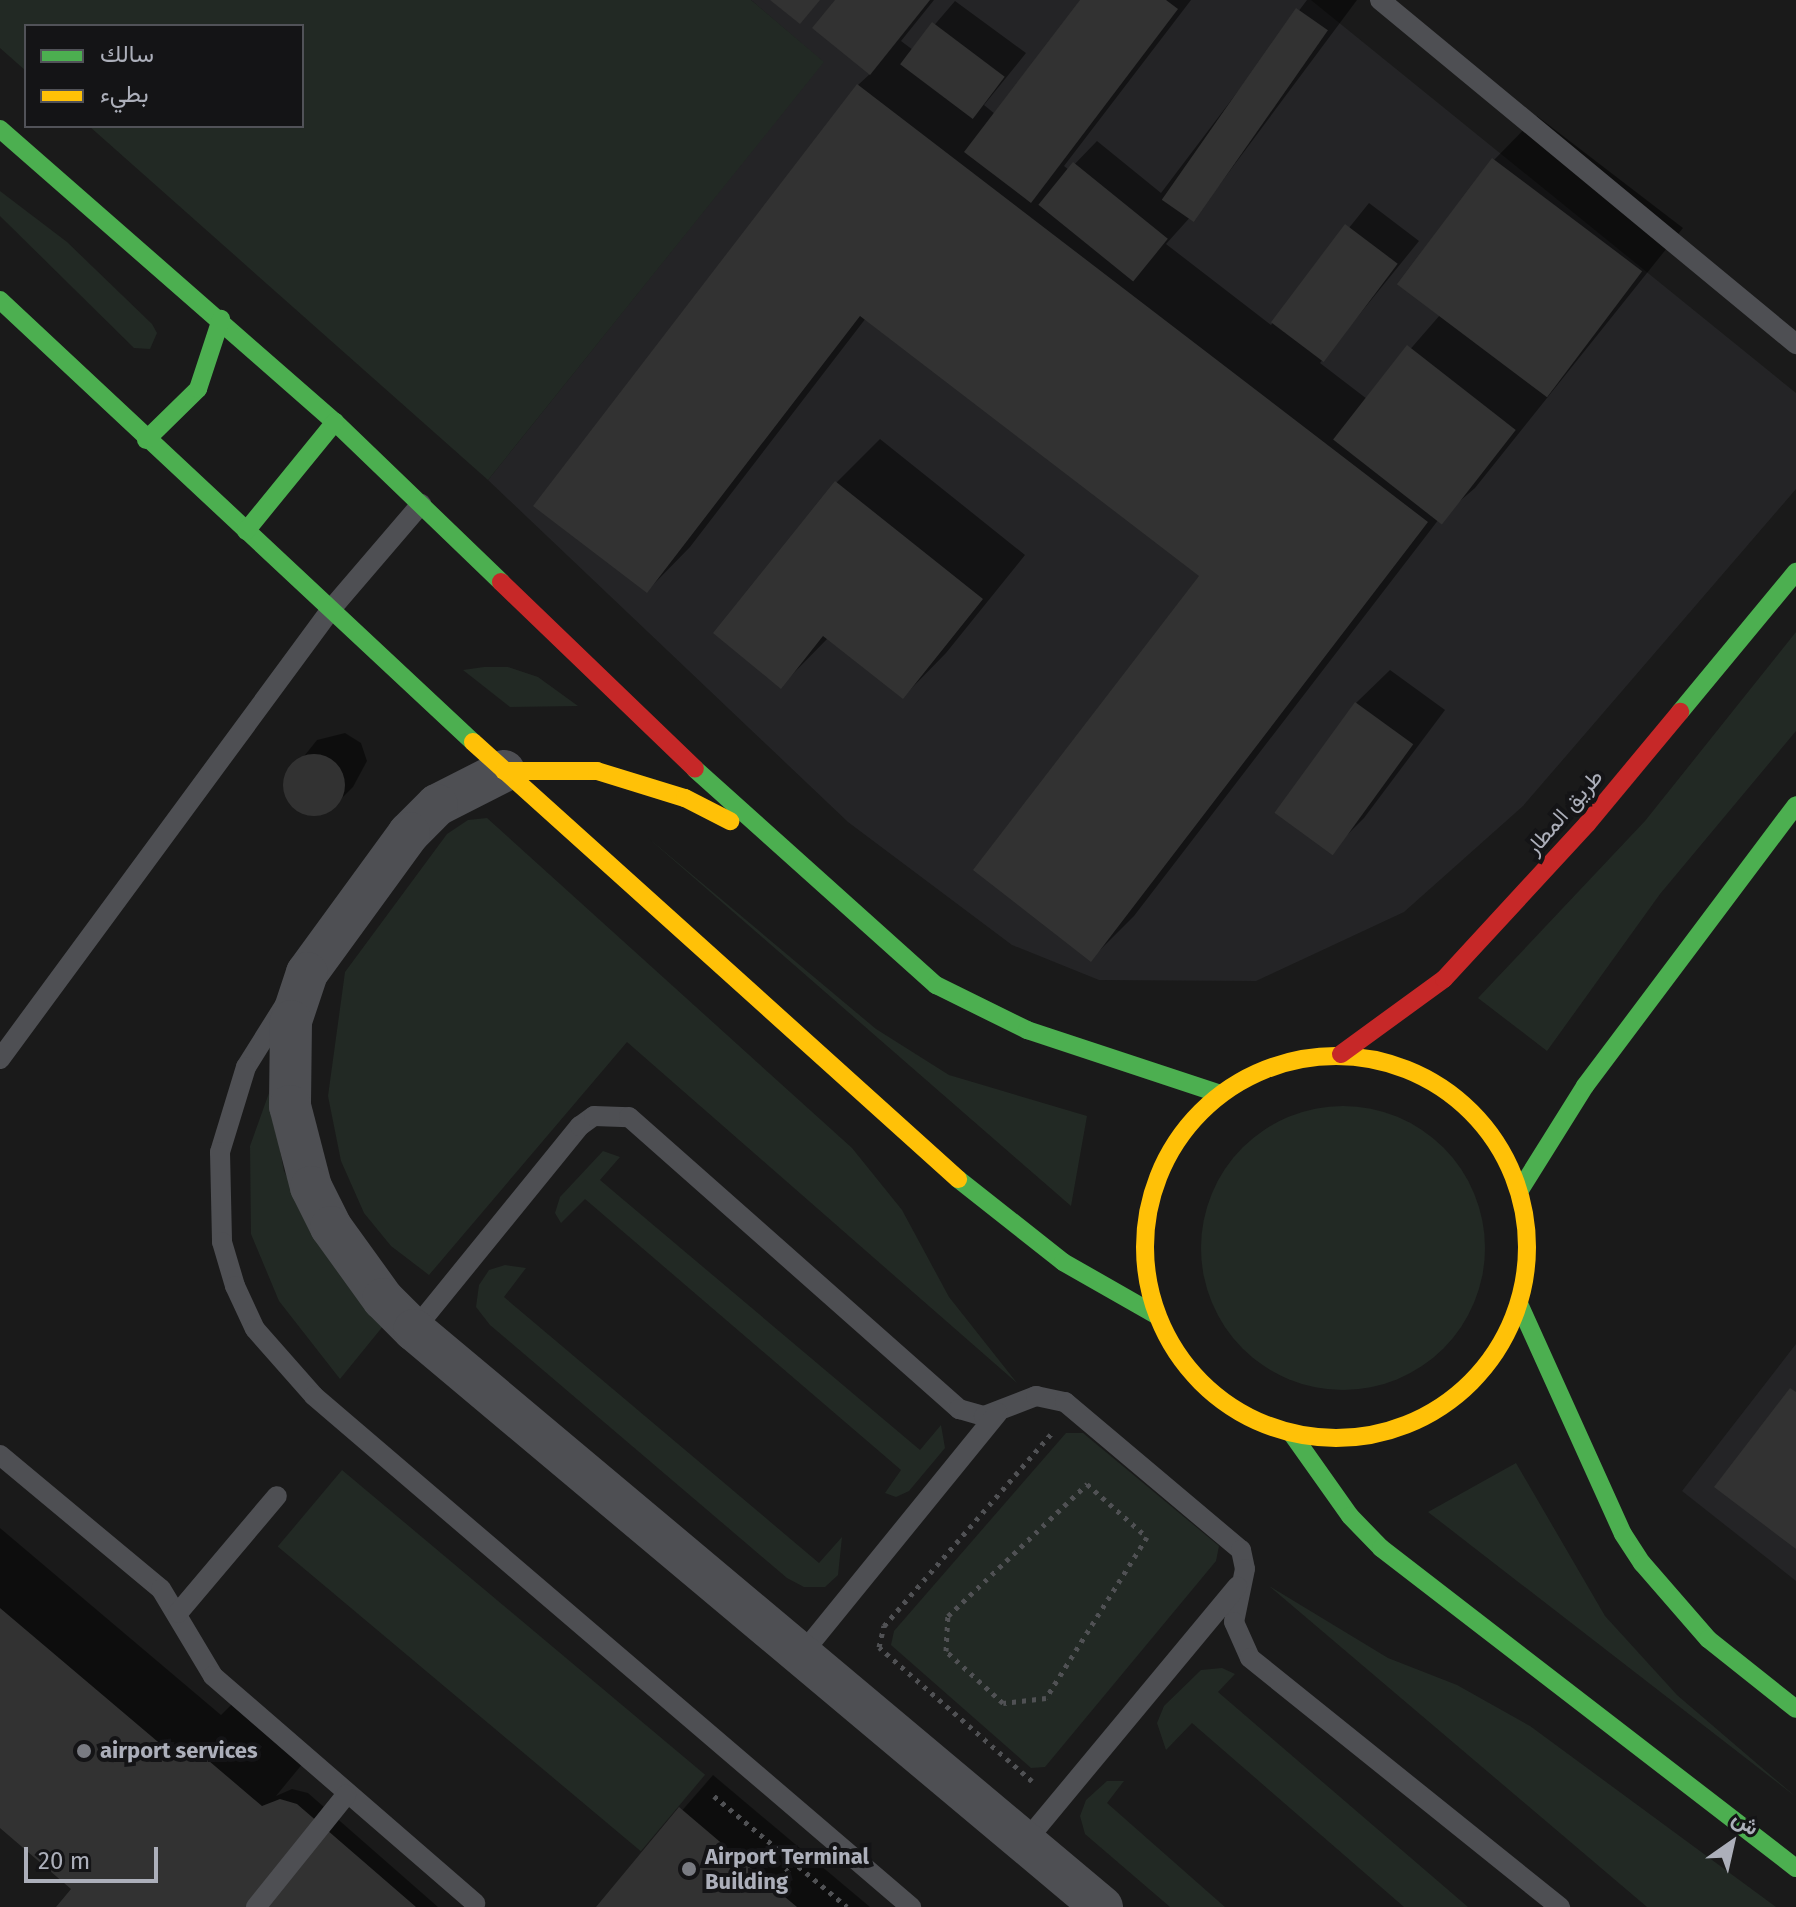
<!DOCTYPE html>
<meta charset="utf-8">
<style>
body{margin:0}
#map{position:relative;width:1796px;height:1907px;overflow:hidden;background:#1a1a1a;font-family:"Fira Sans",Vazirmatn,sans-serif}
div>[style]{position:absolute}
[style*='--x']{left:calc(var(--x)*1px);top:calc(var(--y)*1px);width:calc(var(--w)*1px);rotate:calc(var(--a)*1deg)}
.built>*{inset:0;background:#242426}
.green>*{inset:0;background:#222924;transform-origin:0 0}
.round{border-radius:50%}
.shadow>*{inset:0;background:#0007}
.building>*{inset:0;background:#323232;transform-origin:0 0}
.path>*{height:5px;margin-top:-2.5px;transform-origin:0;background:repeating-linear-gradient(90deg,#505154 0 4px,transparent 0 10px)}
.lane>*{height:20px;margin:-10px;padding:0 10px;transform-origin:10px;border-radius:10px;background:#4e4f53}
.street>*{height:42px;margin:-21px;padding:0 21px;transform-origin:21px;border-radius:21px;background:#4e4f53}
.fast>*{height:18px;margin:-9px;padding:0 9px;transform-origin:9px;border-radius:9px;background:#4caf50}
.slow>*{height:18px;margin:-9px;padding:0 9px;transform-origin:9px;border-radius:9px;background:#ffc107}
.slow>.ring{margin:-9px;padding:0;box-sizing:content-box;background:none;border:18px solid #ffc107;border-radius:50%}
.jam>*{height:18px;margin:-9px;padding:0 9px;transform-origin:9px;border-radius:9px;background:#c62828}
.dots>*{width:22px;height:22px;translate:-50% -50%;box-sizing:border-box;border:4px solid #141416;border-radius:50%}
span{translate:-50% -50%;white-space:nowrap;text-align:center;line-height:1.15;-webkit-text-stroke:8px #141416;paint-order:stroke}
.street-label{font-size:22px;color:#acafba}
.poi-label{font-size:22px;color:#acafba;font-weight:700}
.left{translate:0 -50%;text-align:left}
.legend{position:absolute;left:24px;top:24px;width:280px;height:104px;box-sizing:border-box;background:#141416;border:2px solid #515258;margin:0;padding:10px 14px;list-style:none;font-size:24px;color:#acafba}
.legend li{display:flex;align-items:center;gap:16px;height:40px}
.legend b{width:40px;border:2px solid #515258}
.north{position:absolute;left:1692px;top:1803px;width:80px;height:80px;-webkit-text-stroke:6px #141416;paint-order:stroke;rotate:34deg;font-size:22px;font-weight:700;line-height:32px;text-align:center;color:#acafba}
.north::after{content:'';display:block;margin:auto;width:28px;height:36px;background:#acafba;clip-path:polygon(50% 0,100% 100%,50% 72%,0 100%)}
.scale{position:absolute;left:24px;top:1847px;width:134px;height:36px;box-sizing:border-box;border:4px solid #acafba;border-top:0;padding-left:10px;font-size:24px;line-height:28px;white-space:nowrap;color:#acafba;-webkit-text-stroke:6px #141416;paint-order:stroke}
</style>
<div id="map">
<div class="built">
<i style="clip-path:polygon(751px 0,1311px 0,1796px 393px,1796px 489px,1523px 806px,1404px 912px,1256px 981px,1099px 980px,1012px 945px,848px 822px,488px 480px,823px 62px)"></i>
<i style="clip-path:polygon(1796px 1344px,1796px 1581px,1682px 1491px)"></i>
</div>
<div class="green">
<i style="clip-path:polygon(0 0,751px 0,824px 62px,488px 480px,89px 126px,302px 126px,302px 26px,26px 26px,26px 71px,0 48px)"></i>
<i style="clip-path:polygon(0 191px,67px 242px,152px 324px,157px 333px,150px 349px,134px 348px,0 216px)"></i>
<i style="clip-path:polygon(1796px 632px,1796px 731px,1660px 894px,1547px 1051px,1478px 998px,1645px 821px)"></i>
<i style="clip-path:polygon(484px 667px,508px 667px,538px 677px,578px 706px,510px 707px,463px 670px)"></i>
<i style="clip-path:polygon(487px 818px,852px 1148px,902px 1210px,949px 1297px,1017px 1383px,627px 1042px,429px 1275px,391px 1246px,364px 1213px,341px 1161px,328px 1096px,345px 972px,447px 834px,468px 820px)"></i>
<i style="clip-path:polygon(647px 837px,876px 1029px,949px 1075px,1087px 1116px,1071px 1206px)"></i>
<i style="clip-path:polygon(269px 1093px,284px 1171px,324px 1252px,388px 1320px,340px 1379px,279px 1301px,251px 1234px,250px 1146px)"></i>
<i class="round" style="left:1201px;top:1106px;width:284px;height:284px"></i>
<i style="clip-path:polygon(603px 1151px,620px 1157px,600px 1180px,920px 1450px,941px 1425px,945px 1448px,909px 1491px,896px 1497px,885px 1493px,901px 1470px,585px 1199px,561px 1223px,555px 1213px,560px 1197px)"></i>
<i style="clip-path:polygon(505px 1265px,526px 1268px,504px 1297px,819px 1563px,842px 1537px,838px 1575px,825px 1587px,804px 1587px,787px 1578px,490px 1325px,476px 1307px,479px 1285px,489px 1270px)"></i>
<i style="clip-path:polygon(1066px 1433px,1083px 1433px,1219px 1546px,1216px 1561px,1045px 1767px,1031px 1768px,891px 1645px,894px 1631px)"></i>
<i style="clip-path:polygon(1516px 1463px,1605px 1616px,1677px 1695px,1796px 1797px,1428px 1512px)"></i>
<i style="left:342px;top:1470px;width:474px;height:100px;rotate:40deg"></i>
<i style="clip-path:polygon(1269px 1586px,1388px 1658px,1457px 1685px,1530px 1726px,1776px 1907px,1647px 1907px)"></i>
<i style="clip-path:polygon(1222px 1668px,1235px 1674px,1218px 1692px,1468px 1907px,1404px 1907px,1192px 1723px,1166px 1750px,1157px 1723px,1164px 1706px,1201px 1670px)"></i>
<i style="clip-path:polygon(1107px 1781px,1124px 1781px,1107px 1803px,1225px 1907px,1170px 1907px,1085px 1834px,1080px 1816px,1086px 1800px)"></i>
</div>
<div class="shadow">
<i style="clip-path:polygon(837px 0,934px 0,901px 41px,913px 50px,955px 1px,1026px 53px,984px 105px,995px 114px,1082px 0,1191px 0,1064px 166px,1069px 170px,1097px 141px,1161px 193px,1307px 0,1357px 0,1220px 184px,1166px 244px,1271px 325px,1369px 203px,1419px 241px,1320px 363px,1367px 399px,1440px 315px,1494px 160px,1537px 116px,1683px 228px,1475px 488px,1439px 519px,1134px 916px,1091px 959px,1202px 576px,866px 318px,690px 547px,647px 591px,858px 85px,871px 73px)"></i>
<i style="clip-path:polygon(880px 439px,1025px 555px,946px 653px,903px 697px,829px 637px,781px 686px,836px 483px)"></i>
<i style="clip-path:polygon(1390px 670px,1445px 710px,1364px 818px,1330px 852px,1356px 703px)"></i>
<i style="clip-path:polygon(345px 733px,361px 743px,367px 761px,353px 787px,330px 810px,311px 814px,288px 798px,285px 780px,317px 740px)"></i>
<i style="clip-path:polygon(0 1528px,221px 1715px,234px 1702px,304px 1762px,276px 1796px,292px 1789px,308px 1793px,438px 1907px,59px 1907px,74px 1889px,0 1825px)"></i>
<i style="clip-path:polygon(713px 1775px,870px 1907px,598px 1907px)"></i>
</div>
<div class="building">
<i style="clip-path:polygon(770px 0,820px 0,800px 24px)"></i>
<i style="clip-path:polygon(835px 0,930px 0,870px 75px,812px 28px)"></i>
<i style="clip-path:polygon(1080px 0,1166px 0,1178px 9px,1031px 203px,964px 152px)"></i>
<i style="left:1296px;top:8px;width:39px;height:234px;rotate:35deg"></i>
<i style="left:932px;top:22px;width:91px;height:53px;rotate:37deg"></i>
<i style="clip-path:polygon(857px 84px,1428px 522px,1091px 962px,973px 870px,1199px 576px,860px 316px,647px 593px,533px 506px)"></i>
<i style="left:1492px;top:158px;width:188px;height:158px;rotate:37deg"></i>
<i style="left:1073px;top:162px;width:122px;height:55px;rotate:39deg"></i>
<i style="left:1345px;top:224px;width:66px;height:123px;rotate:37deg"></i>
<i style="left:1407px;top:345px;width:138px;height:120px;rotate:38deg"></i>
<i style="clip-path:polygon(835px 481px,983px 599px,903px 699px,823px 636px,781px 689px,713px 633px)"></i>
<i style="left:1355px;top:702px;width:72px;height:137px;rotate:36deg"></i>
<i class="round" style="left:283px;top:754px;width:62px;height:62px"></i>
<i style="clip-path:polygon(1790px 1388px,1796px 1392px,1796px 1549px,1714px 1487px)"></i>
<i style="clip-path:polygon(0 1608px,177px 1758px,189px 1744px,262px 1806px,280px 1799px,297px 1804px,416px 1907px,56px 1907px,71px 1889px,0 1828px)"></i>
<i style="clip-path:polygon(679px 1807px,773px 1887px,797px 1907px,596px 1907px)"></i>
</div>
<div class="path">
<i style="--x:1087;--y:1484;--w:80;--a:41.5"></i>
<i style="--x:1147;--y:1537;--w:190;--a:122.1"></i>
<i style="--x:1046;--y:1698;--w:43;--a:173.4"></i>
<i style="--x:1003;--y:1703;--w:77;--a:-137.6"></i>
<i style="--x:946;--y:1651;--w:35;--a:-87"></i>
<i style="--x:948;--y:1616;--w:192;--a:-43.5"></i>
<i style="--x:1032;--y:1781;--w:203;--a:-138.8"></i>
<i style="--x:879;--y:1647;--w:22;--a:-77"></i>
<i style="--x:884;--y:1626;--w:256;--a:-49"></i>
<i style="--x:714;--y:1796;--w:173;--a:39.8"></i>
<i style="--x:773;--y:1887;--w:32;--a:-49"></i>
</div>
<div class="lane">
<i style="--x:1380;--y:0;--w:540;--a:39.59"></i>
<i style="--x:286;--y:1003;--w:75;--a:122"></i>
<i style="--x:246;--y:1067;--w:89;--a:107"></i>
<i style="--x:220;--y:1152;--w:90;--a:88.7"></i>
<i style="--x:222;--y:1242;--w:46;--a:73.5"></i>
<i style="--x:235;--y:1286;--w:47;--a:65.1"></i>
<i style="--x:255;--y:1329;--w:89;--a:48.6"></i>
<i style="--x:314;--y:1396;--w:786;--a:40.56"></i>
<i style="--x:0;--y:1059;--w:560;--a:-53.64"></i>
<i style="--x:332;--y:608;--w:137;--a:-49.4"></i>
<i style="--x:414;--y:1330;--w:263;--a:-50.9"></i>
<i style="--x:580;--y:1126;--w:17;--a:-36"></i>
<i style="--x:594;--y:1116;--w:35;--a:2"></i>
<i style="--x:629;--y:1117;--w:441;--a:41.5"></i>
<i style="--x:959;--y:1409;--w:26;--a:16"></i>
<i style="--x:984;--y:1416;--w:56;--a:-21"></i>
<i style="--x:1036;--y:1396;--w:30;--a:12"></i>
<i style="--x:1065;--y:1402;--w:230;--a:40.1"></i>
<i style="--x:1241;--y:1550;--w:19;--a:78"></i>
<i style="--x:1245;--y:1569;--w:54;--a:101.7"></i>
<i style="--x:1234;--y:1622;--w:39;--a:66"></i>
<i style="--x:1250;--y:1658;--w:398;--a:38.8"></i>
<i style="--x:0;--y:1455;--w:209;--a:39.8"></i>
<i style="--x:161;--y:1589;--w:101;--a:59.1"></i>
<i style="--x:213;--y:1676;--w:347;--a:40.9"></i>
<i style="--x:178;--y:1613;--w:153;--a:-49.8"></i>
<i style="--x:801;--y:1655;--w:312;--a:-50.9"></i>
<i style="--x:1025;--y:1842;--w:332;--a:-50.3"></i>
<i style="--x:256;--y:1907;--w:144;--a:-51.2"></i>
</div>
<div class="street">
<i style="--x:504;--y:771;--w:75;--a:153.1"></i>
<i style="--x:437;--y:805;--w:40;--a:135"></i>
<i style="--x:409;--y:833;--w:173;--a:126.1"></i>
<i style="--x:307;--y:973;--w:51;--a:108.4"></i>
<i style="--x:291;--y:1021;--w:85;--a:90.7"></i>
<i style="--x:290;--y:1106;--w:84;--a:75.5"></i>
<i style="--x:311;--y:1187;--w:45;--a:63.4"></i>
<i style="--x:331;--y:1227;--w:89;--a:54.2"></i>
<i style="--x:383;--y:1299;--w:44;--a:45"></i>
<i style="--x:414;--y:1330;--w:898;--a:39.99"></i>
</div>
<div class="fast">
<i style="--x:0;--y:129;--w:445;--a:41.2"></i>
<i style="--x:335;--y:422;--w:231;--a:43.9"></i>
<i style="--x:0;--y:300;--w:647;--a:43.06"></i>
<i style="--x:146;--y:440;--w:73;--a:-44.4"></i>
<i style="--x:198;--y:389;--w:74;--a:-71.8"></i>
<i style="--x:246;--y:531;--w:141;--a:-50.8"></i>
<i style="--x:1680;--y:712;--w:182;--a:-50.4"></i>
<i style="--x:695;--y:769;--w:324;--a:41.9"></i>
<i style="--x:936;--y:985;--w:102;--a:26.3"></i>
<i style="--x:1027;--y:1030;--w:201;--a:18.3"></i>
<i style="--x:958;--y:1179;--w:134;--a:38.3"></i>
<i style="--x:1063;--y:1262;--w:107;--a:29.7"></i>
<i style="--x:1520;--y:1190;--w:123;--a:-58"></i>
<i style="--x:1585;--y:1086;--w:351;--a:-53.1"></i>
<i style="--x:1520;--y:1306;--w:250;--a:65.7"></i>
<i style="--x:1623;--y:1534;--w:35;--a:57"></i>
<i style="--x:1642;--y:1563;--w:101;--a:49"></i>
<i style="--x:1708;--y:1639;--w:112;--a:38.5"></i>
<i style="--x:1292;--y:1434;--w:100;--a:54.7"></i>
<i style="--x:1350;--y:1516;--w:45;--a:45.9"></i>
<i style="--x:1381;--y:1548;--w:524;--a:37.64"></i>
</div>
<div class="slow">
<i style="--x:473;--y:742;--w:653;--a:42.02"></i>
<i style="--x:504;--y:771;--w:93;--a:0"></i>
<i style="--x:597;--y:771;--w:92;--a:17.1"></i>
<i style="--x:685;--y:798;--w:51;--a:27.1"></i>
<i class="ring" style="left:1145px;top:1056px;width:364px;height:364px"></i>
</div>
<div class="jam">
<i style="--x:501;--y:582;--w:269;--a:43.9"></i>
<i style="--x:1341;--y:1054;--w:127;--a:-36.1"></i>
<i style="--x:1444;--y:979;--w:211;--a:-47.3"></i>
<i style="--x:1587;--y:824;--w:146;--a:-50.3"></i>
</div>
<div class="dots">
<i style="left:84px;top:1751px;background:#797b82"></i>
<i style="left:689px;top:1869px;background:#797b82"></i>
</div>
<div class="street-label">
<span style="left:1564px;top:812px;rotate:-49deg">طريق المطار</span>
</div>
<div class="poi-label">
<span class="left" style="left:100px;top:1751px">airport services</span>
<span class="left" style="left:705px;top:1869px">Airport Terminal<br>Building</span>
</div>
<ul class="legend">
<li><b style="height:10px;background:#4caf50"></b>سالك</li>
<li><b style="height:10px;background:#ffc107"></b>بطيء</li>
</ul>
<div class="north">ش</div>
<div class="scale">20 m</div>
</div>
